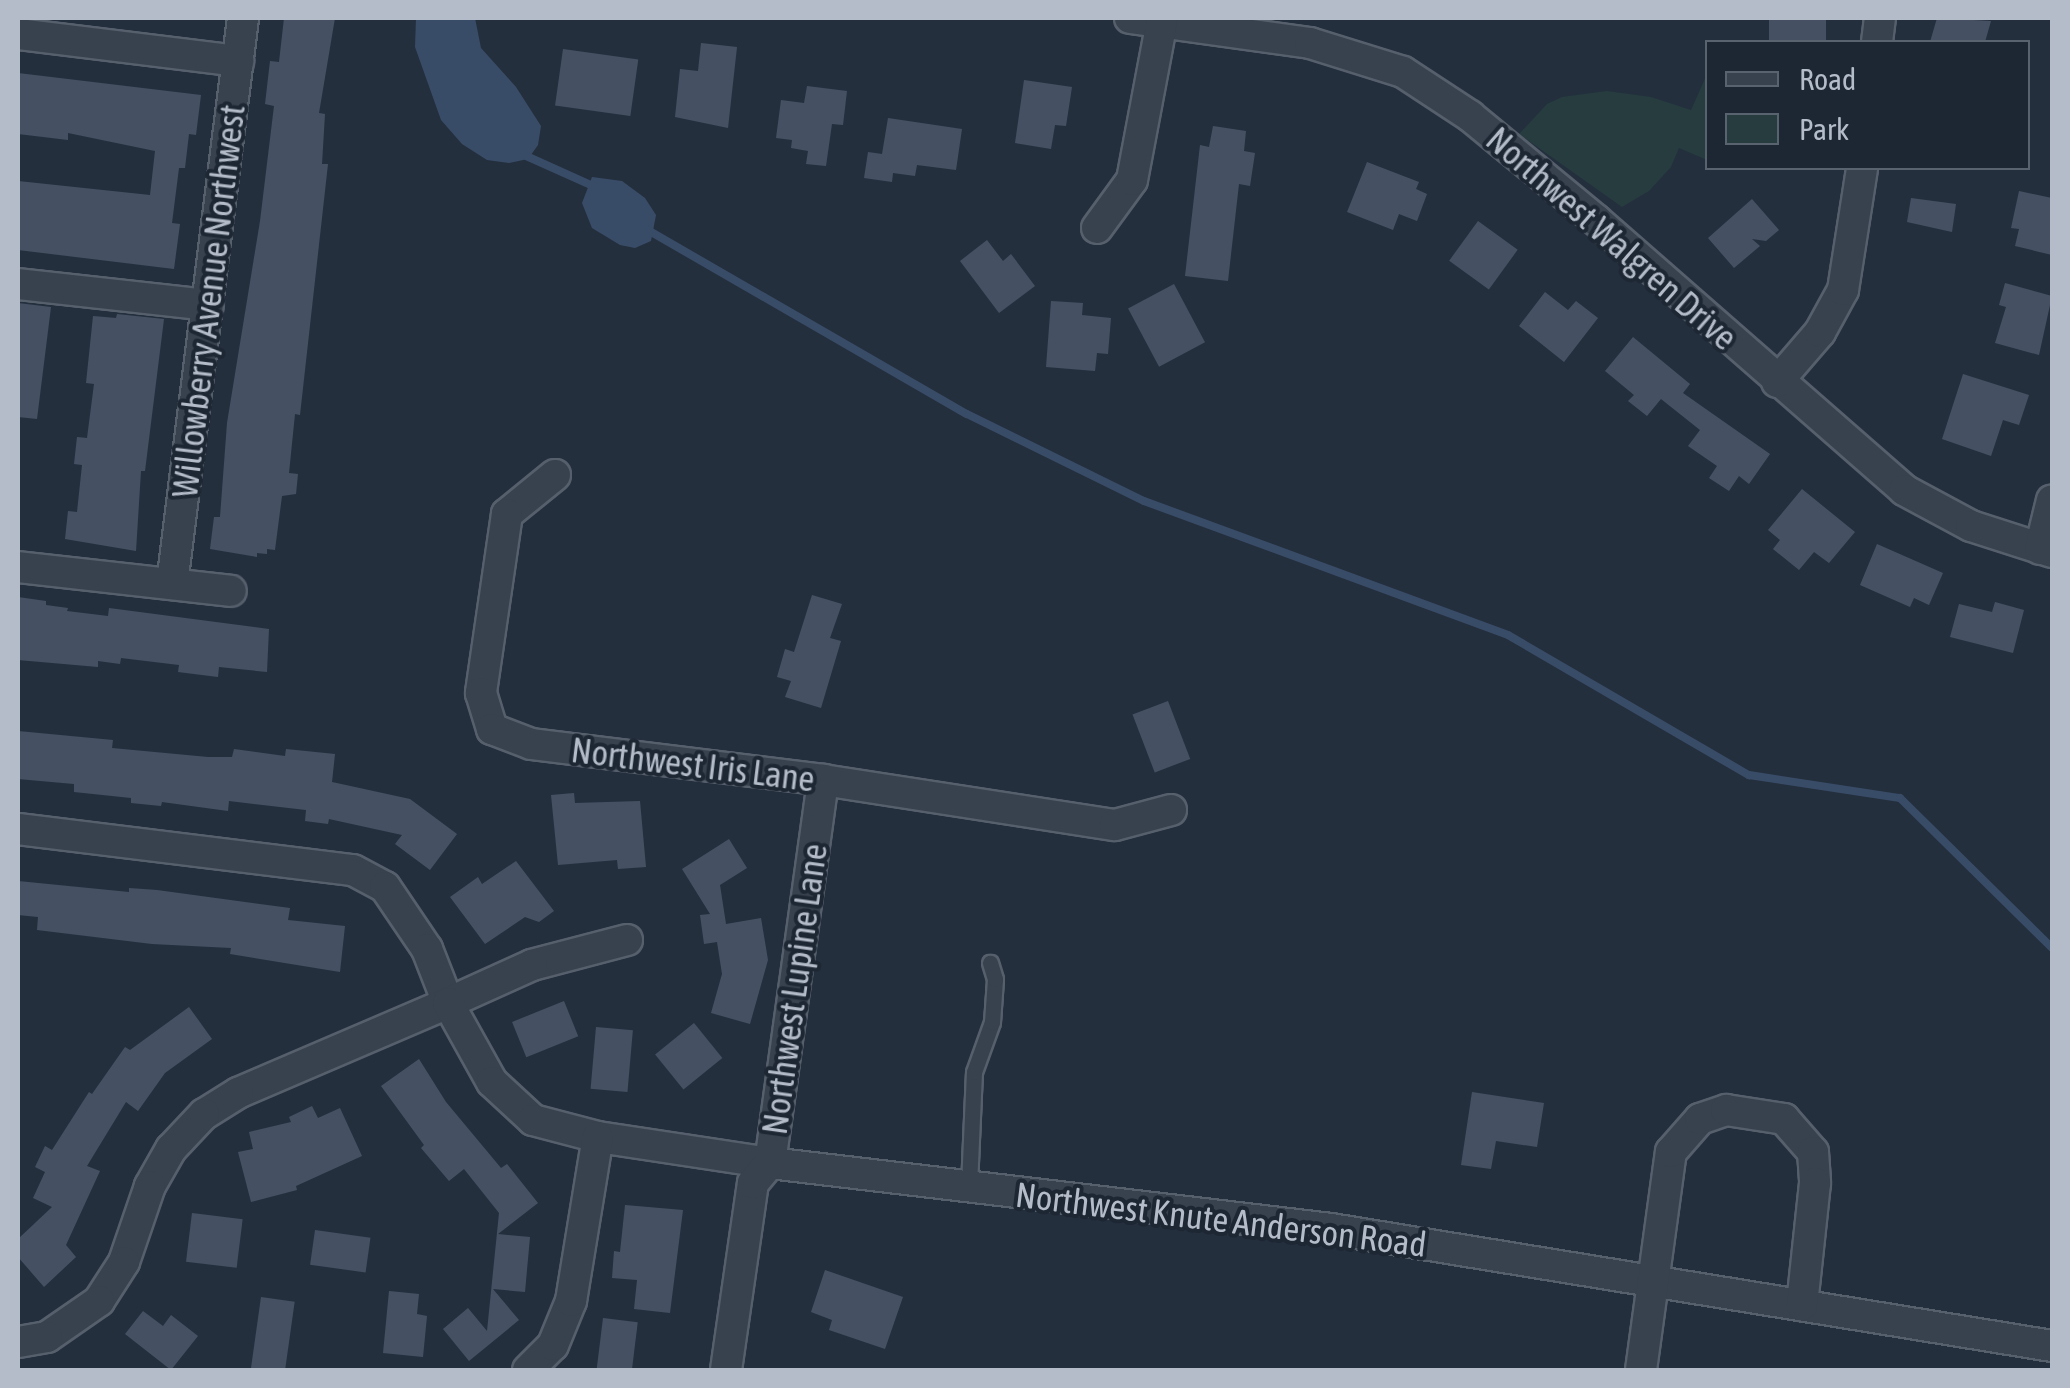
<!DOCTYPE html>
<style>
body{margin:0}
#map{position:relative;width:2070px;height:1388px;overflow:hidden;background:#242f3e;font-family:"Asap Condensed",sans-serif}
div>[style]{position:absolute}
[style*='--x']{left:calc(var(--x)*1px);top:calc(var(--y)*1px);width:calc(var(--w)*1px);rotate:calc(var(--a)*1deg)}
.green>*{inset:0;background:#263c3f}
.water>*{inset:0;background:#394c67}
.stream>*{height:8px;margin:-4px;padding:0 4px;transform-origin:4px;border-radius:4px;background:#394c67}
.building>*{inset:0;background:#455162;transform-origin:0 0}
.roads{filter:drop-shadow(2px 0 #565f6c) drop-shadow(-2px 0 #565f6c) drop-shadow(0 2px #565f6c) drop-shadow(0 -2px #565f6c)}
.service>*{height:15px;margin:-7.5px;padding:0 7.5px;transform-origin:7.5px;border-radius:7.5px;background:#38414e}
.minor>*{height:30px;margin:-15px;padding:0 15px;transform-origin:15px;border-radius:15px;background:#38414e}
span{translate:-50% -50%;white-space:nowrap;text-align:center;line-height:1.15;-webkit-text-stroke:8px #1d2633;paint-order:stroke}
.street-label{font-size:35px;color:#b4bcc9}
.frame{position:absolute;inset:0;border:20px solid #b4bcc9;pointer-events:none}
.legend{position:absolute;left:1705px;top:40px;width:325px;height:130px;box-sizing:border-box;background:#1d2633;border:2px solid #59626f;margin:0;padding:12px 18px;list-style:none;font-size:30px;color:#b4bcc9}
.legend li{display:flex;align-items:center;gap:20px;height:50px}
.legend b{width:50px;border:2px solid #59626f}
</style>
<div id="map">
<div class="green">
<i style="clip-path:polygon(1707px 74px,1707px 160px,1679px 148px,1671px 167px,1649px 191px,1622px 207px,1519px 134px,1547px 104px,1562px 97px,1607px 91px,1651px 97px,1691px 110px)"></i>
</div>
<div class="water">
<i style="clip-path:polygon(416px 18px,475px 18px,481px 48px,516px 87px,541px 126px,538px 145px,528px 159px,509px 163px,487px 160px,462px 144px,441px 120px,415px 47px)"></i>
<i style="clip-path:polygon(592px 177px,622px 181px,645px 198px,656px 215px,651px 241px,635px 248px,620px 245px,592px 228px,582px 203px)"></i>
</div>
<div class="stream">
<i style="--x:524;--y:155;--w:76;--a:24.2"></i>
<i style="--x:646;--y:229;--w:370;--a:30"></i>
<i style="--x:967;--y:414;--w:197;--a:26.2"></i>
<i style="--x:1144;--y:501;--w:388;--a:20.2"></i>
<i style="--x:1508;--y:635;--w:279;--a:30.2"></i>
<i style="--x:1749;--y:775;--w:153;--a:8.7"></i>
<i style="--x:1900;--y:798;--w:214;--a:44.6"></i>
</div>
<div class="building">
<i style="clip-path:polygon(284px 18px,335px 18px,319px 113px,325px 114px,322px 164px,328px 164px,300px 415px,295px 414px,289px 473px,298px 474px,296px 494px,282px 496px,275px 550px,267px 549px,267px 554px,257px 553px,257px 557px,210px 549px,214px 517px,220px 517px,227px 423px,260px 221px,274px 106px,265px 104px,270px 61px,279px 62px)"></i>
<i style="left:1769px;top:18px;width:57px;height:24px"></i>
<i style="clip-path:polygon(1937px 18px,1991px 21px,1985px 42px,1930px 42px)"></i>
<i style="clip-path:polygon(701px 43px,737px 47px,728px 128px,675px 117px,680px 69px,698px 71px)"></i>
<i style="left:563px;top:49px;width:76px;height:57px;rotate:8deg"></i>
<i style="clip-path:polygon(18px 73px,201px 95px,196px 135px,189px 134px,185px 168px,179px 168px,172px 223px,180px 224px,174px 269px,18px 250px,18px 181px,150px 195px,155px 151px,68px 133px,68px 140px,18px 134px)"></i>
<i style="clip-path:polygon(1024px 80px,1072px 87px,1066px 126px,1055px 125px,1051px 149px,1015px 143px)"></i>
<i style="clip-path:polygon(807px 86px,847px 91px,843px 125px,832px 124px,826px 166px,806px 164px,808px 151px,791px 148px,792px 140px,776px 138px,781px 100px,804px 103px)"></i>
<i style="clip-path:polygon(888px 118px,962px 129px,956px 170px,917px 165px,915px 176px,893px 173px,892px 182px,864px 178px,868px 152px,882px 154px)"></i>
<i style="clip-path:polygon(1213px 126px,1246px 131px,1244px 151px,1255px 153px,1250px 186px,1239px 184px,1228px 281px,1185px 276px,1200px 145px,1209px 147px)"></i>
<i style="clip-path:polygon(1367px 162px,1419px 182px,1416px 189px,1427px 194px,1417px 221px,1399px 214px,1393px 230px,1347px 212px)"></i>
<i style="clip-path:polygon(2019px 191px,2052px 198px,2052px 255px,2015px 246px,2019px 229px,2011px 228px)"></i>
<i style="clip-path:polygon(1911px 198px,1956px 204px,1952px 232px,1907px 222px)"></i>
<i style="clip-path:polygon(1752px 199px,1779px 230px,1766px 241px,1752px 239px,1760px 246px,1734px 268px,1708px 238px)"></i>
<i style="left:1478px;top:221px;width:49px;height:49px;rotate:36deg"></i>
<i style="clip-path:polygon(987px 240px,1003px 261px,1011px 254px,1035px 286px,999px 313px,960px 261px)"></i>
<i style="clip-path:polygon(2005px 283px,2052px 296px,2039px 355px,1995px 343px,2006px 307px,1999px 305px)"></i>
<i style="left:1174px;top:284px;width:66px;height:52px;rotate:62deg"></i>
<i style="clip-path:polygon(1545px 292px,1568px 310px,1576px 301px,1598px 318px,1564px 362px,1519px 326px)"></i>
<i style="clip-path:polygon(1051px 301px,1083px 303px,1082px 315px,1111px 318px,1108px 354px,1097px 353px,1095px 371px,1046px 367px)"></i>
<i style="clip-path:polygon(18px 303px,51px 307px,37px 419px,18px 417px)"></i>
<i style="clip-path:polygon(117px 314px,164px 319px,145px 471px,141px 471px,136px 551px,65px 539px,68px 511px,77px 512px,82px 465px,74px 464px,77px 437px,87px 438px,94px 384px,86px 383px,93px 316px,116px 318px)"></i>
<i style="clip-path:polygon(1633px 337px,1690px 384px,1683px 393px,1770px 454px,1749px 484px,1739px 476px,1729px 491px,1709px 478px,1717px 466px,1688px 446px,1700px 430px,1661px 399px,1647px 416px,1628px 401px,1634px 395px,1605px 371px)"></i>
<i style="clip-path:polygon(1963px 374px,2029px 395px,2019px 425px,2003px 420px,1991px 456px,1942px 439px)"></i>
<i style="clip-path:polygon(1802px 489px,1855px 532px,1829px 563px,1814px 552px,1799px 570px,1773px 549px,1780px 540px,1768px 530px)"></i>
<i style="clip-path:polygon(1877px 544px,1943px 573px,1929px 605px,1914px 598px,1910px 607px,1860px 585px)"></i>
<i style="clip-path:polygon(812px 595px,842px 604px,830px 638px,841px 641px,821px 708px,785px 697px,791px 681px,777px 677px,785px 649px,794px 652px)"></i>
<i style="clip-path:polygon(18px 597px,46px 601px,46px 605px,68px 608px,67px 611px,108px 616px,109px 608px,269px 629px,267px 672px,219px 667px,218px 677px,178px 672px,179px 665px,121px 658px,120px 664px,98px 661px,98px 667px,18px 660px)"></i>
<i style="clip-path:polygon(1995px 602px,2024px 610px,2013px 653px,1950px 637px,1959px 604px,1992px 612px)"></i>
<i style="left:1168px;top:701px;width:62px;height:38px;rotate:69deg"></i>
<i style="clip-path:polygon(18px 731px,113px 740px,112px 748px,208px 757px,232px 757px,234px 749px,285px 756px,286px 749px,335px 754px,332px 782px,410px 799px,457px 834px,430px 870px,395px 844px,402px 835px,329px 819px,328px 824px,305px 821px,306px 810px,229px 801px,228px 811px,162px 802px,161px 806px,131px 803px,131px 798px,74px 792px,74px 784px,18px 779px)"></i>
<i style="clip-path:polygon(574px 793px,575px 803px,640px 801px,646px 867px,618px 869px,617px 860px,558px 865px,551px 795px)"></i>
<i style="clip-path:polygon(729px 839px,747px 868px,720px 885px,726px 924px,761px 918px,768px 960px,750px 1024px,711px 1013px,722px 974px,717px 942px,704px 944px,700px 915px,710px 914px,682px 869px)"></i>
<i style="clip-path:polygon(516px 861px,554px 911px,539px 922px,525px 917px,485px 944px,450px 897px,478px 877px,482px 884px)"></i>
<i style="clip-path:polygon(18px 881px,129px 892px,129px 888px,157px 890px,290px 908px,288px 920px,345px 926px,340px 972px,230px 954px,231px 948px,152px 944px,37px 930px,38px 917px,18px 915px)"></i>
<i style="left:564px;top:1001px;width:38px;height:56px;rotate:68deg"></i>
<i style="clip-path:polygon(189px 1007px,212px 1039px,165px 1073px,138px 1111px,126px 1102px,87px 1166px,100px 1171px,66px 1245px,76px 1257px,44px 1287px,18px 1257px,18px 1239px,52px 1207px,33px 1198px,45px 1172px,35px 1167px,45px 1146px,52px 1150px,89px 1092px,92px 1094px,125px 1047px,130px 1050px)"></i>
<i style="left:694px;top:1023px;width:45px;height:50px;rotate:51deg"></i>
<i style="left:596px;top:1027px;width:37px;height:62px;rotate:5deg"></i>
<i style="clip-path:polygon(419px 1059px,446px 1102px,501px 1168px,507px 1164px,538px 1203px,498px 1234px,530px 1237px,525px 1292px,493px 1289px,519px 1320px,469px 1361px,443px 1329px,468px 1308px,487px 1331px,499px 1213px,464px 1169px,449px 1181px,421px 1148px,424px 1145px,381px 1086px)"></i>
<i style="clip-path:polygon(1472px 1092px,1544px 1103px,1537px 1147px,1496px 1141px,1491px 1169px,1461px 1165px)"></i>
<i style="clip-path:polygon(312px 1106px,318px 1118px,340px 1108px,362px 1156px,296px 1186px,297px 1190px,251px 1202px,238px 1152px,253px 1149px,249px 1132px,291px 1122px,289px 1117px)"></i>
<i style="clip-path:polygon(625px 1205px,683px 1210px,670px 1313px,634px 1309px,637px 1280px,612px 1278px,614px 1251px,620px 1252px)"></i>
<i style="left:192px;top:1213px;width:51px;height:49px;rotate:7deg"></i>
<i style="left:315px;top:1230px;width:56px;height:35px;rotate:8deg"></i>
<i style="clip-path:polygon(825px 1270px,903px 1297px,885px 1349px,829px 1330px,832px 1320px,811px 1312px)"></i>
<i style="clip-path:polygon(389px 1291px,419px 1294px,417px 1314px,427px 1316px,423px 1357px,383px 1353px)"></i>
<i style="left:261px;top:1297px;width:34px;height:74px;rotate:8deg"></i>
<i style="clip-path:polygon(143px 1311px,163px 1326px,171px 1315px,198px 1336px,171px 1370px,125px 1334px)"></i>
<i style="left:603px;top:1318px;width:35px;height:52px;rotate:7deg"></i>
</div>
<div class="roads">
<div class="service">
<i style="--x:969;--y:1186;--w:114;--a:-87.5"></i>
<i style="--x:974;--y:1072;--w:53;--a:-70.2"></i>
<i style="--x:992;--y:1022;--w:43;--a:-86"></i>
<i style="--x:995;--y:979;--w:17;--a:-107"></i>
</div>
<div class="minor">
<i style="--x:1130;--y:18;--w:182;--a:7.9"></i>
<i style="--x:1310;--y:43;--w:97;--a:17.3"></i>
<i style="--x:1403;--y:72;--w:80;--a:33.3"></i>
<i style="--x:1470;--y:116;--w:163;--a:39.5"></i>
<i style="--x:1596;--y:220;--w:410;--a:41.2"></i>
<i style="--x:1904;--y:490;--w:76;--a:28.2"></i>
<i style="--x:1971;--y:526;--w:85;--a:17.8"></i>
<i style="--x:18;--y:34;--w:222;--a:7"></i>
<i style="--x:1877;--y:42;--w:24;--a:-83"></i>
<i style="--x:1097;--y:228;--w:59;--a:-53.9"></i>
<i style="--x:1132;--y:180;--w:162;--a:-79.3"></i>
<i style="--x:18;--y:284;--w:191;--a:6.3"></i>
<i style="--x:1777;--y:382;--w:66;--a:-49.3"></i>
<i style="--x:1820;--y:332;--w:48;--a:-61.3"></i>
<i style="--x:1843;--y:290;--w:123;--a:-81.1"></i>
<i style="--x:555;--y:475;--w:62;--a:140.9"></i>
<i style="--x:507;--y:514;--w:181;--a:98.3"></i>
<i style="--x:481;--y:693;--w:38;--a:73"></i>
<i style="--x:492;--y:729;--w:42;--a:21"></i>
<i style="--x:531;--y:744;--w:294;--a:7"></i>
<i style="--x:823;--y:780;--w:295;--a:8.8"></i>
<i style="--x:1115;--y:825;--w:58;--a:-15"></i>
<i style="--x:2040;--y:549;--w:50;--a:-76.2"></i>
<i style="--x:18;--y:567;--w:214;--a:6.4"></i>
<i style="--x:172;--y:584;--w:570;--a:-82.85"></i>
<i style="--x:18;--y:829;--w:337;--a:7"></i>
<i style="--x:353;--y:870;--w:36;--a:28"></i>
<i style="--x:385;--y:887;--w:75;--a:55.9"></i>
<i style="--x:427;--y:949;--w:58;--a:68.7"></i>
<i style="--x:448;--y:1003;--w:228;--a:156.8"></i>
<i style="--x:238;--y:1093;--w:40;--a:148"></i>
<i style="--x:204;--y:1114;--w:48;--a:133.3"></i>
<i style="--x:171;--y:1149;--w:43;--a:119.6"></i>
<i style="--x:150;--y:1186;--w:80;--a:108.9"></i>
<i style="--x:124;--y:1262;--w:46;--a:122.7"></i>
<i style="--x:99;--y:1301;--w:63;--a:145.3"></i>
<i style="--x:47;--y:1337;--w:29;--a:170"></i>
<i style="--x:627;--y:940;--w:98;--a:165.3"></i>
<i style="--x:532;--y:965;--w:92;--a:155.7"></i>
<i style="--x:448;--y:1003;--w:90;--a:60.9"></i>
<i style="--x:492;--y:1082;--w:56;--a:42.8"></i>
<i style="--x:533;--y:1120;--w:67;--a:14.7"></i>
<i style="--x:598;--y:1137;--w:174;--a:8.6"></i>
<i style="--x:770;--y:1163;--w:565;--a:6.71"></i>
<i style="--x:1331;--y:1229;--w:730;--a:9.22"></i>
<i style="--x:528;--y:1370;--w:35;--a:-45"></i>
<i style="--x:553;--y:1345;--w:48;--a:-67.8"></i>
<i style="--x:571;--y:1301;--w:166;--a:-80.7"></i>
<i style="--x:726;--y:1370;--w:189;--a:-81.8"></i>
<i style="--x:753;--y:1183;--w:26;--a:-50"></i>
<i style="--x:770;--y:1163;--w:387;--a:-82.1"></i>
<i style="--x:1641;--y:1370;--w:220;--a:-82.2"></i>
<i style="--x:1671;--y:1152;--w:44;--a:-48.7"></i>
<i style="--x:1700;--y:1119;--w:28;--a:-19"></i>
<i style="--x:1726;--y:1110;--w:59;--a:8.8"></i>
<i style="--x:1784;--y:1119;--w:44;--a:48.7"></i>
<i style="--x:1813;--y:1152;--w:31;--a:86"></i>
<i style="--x:1815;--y:1183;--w:123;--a:96.1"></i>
</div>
</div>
<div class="street-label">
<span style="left:1612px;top:238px;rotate:41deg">Northwest Walgren Drive</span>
<span style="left:208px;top:301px;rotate:-83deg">Willowberry Avenue Northwest</span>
<span style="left:693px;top:764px;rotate:7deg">Northwest Iris Lane</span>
<span style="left:794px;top:989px;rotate:-82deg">Northwest Lupine Lane</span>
<span style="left:1221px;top:1219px;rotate:7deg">Northwest Knute Anderson Road</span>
</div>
<div class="frame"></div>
<ul class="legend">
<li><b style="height:12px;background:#38414e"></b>Road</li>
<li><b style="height:28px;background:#263c3f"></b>Park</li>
</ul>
</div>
